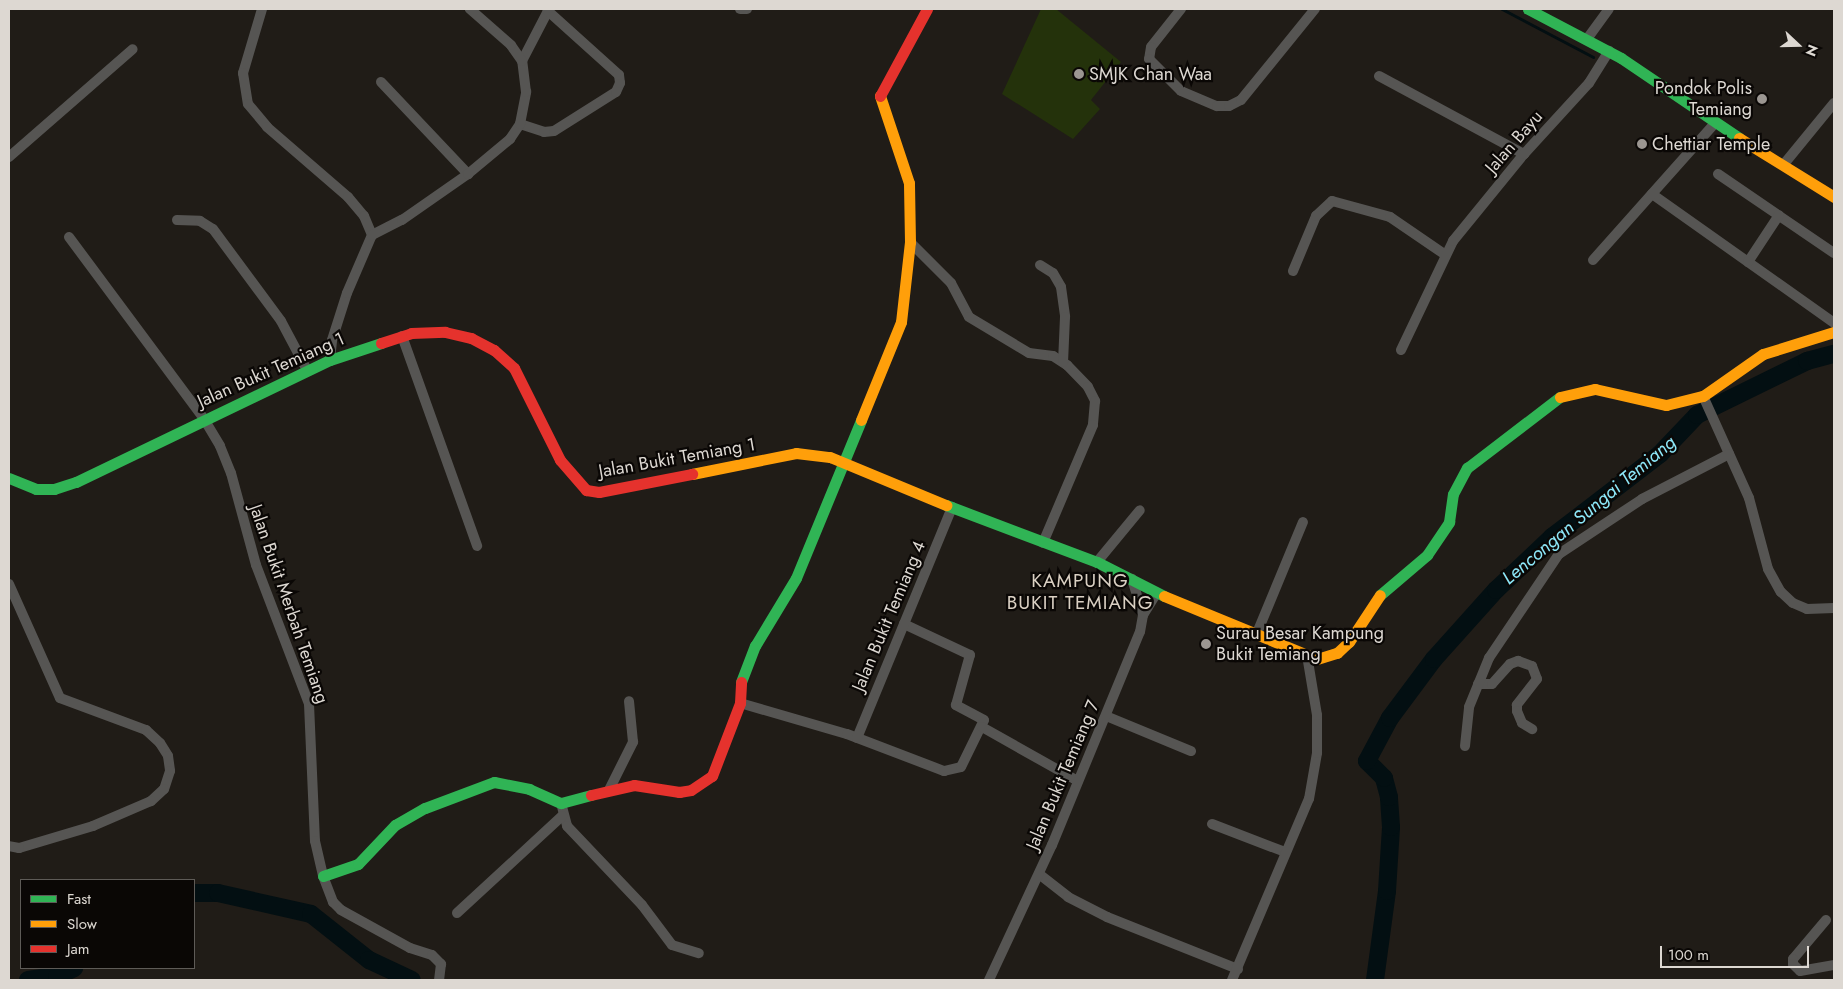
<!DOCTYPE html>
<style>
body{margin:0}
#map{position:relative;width:1843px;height:989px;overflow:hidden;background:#201c17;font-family:Jost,sans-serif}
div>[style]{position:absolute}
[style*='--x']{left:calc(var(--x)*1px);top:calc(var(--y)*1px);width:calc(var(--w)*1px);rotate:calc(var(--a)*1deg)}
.green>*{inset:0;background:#24320b}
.stream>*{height:3px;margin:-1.5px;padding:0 1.5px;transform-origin:1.5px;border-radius:1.5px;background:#030f12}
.river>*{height:18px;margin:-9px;padding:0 9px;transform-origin:9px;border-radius:9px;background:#030f12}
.street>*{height:10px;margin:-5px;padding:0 5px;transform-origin:5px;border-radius:5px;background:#565553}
.fast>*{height:11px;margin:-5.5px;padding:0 5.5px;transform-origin:5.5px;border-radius:5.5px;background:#30b455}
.slow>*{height:11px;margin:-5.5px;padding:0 5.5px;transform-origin:5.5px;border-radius:5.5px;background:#ff9f0a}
.jam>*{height:11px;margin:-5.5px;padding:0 5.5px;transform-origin:5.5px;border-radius:5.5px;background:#e5322d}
.dots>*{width:14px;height:14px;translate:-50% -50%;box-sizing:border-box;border:2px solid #0a0705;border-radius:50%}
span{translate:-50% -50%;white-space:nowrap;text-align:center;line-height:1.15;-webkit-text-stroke:4.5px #0a0705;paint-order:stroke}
.poi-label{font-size:18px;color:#ddd8d2}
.left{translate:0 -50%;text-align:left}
.right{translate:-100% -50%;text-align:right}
.street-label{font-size:18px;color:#ddd8d2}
.water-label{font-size:19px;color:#8de8f9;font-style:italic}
.neighbourhood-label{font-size:19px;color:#dad0c3;letter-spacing:1px}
.frame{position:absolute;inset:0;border:10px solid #ddd8d2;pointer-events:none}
.legend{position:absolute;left:20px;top:879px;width:175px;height:90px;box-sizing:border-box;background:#0a0705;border:1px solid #5e5b57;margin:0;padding:6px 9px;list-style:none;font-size:15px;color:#ddd8d2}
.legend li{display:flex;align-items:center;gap:10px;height:25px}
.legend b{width:25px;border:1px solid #5e5b57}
.north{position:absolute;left:1773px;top:20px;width:50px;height:50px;-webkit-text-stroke:4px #0a0705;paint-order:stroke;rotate:111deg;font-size:14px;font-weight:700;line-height:20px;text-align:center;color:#ddd8d2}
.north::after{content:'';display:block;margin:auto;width:18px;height:22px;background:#ddd8d2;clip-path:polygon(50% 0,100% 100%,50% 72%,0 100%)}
.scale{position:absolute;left:1660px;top:946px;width:149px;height:22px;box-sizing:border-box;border:2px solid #ddd8d2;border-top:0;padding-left:6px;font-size:15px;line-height:18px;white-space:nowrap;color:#ddd8d2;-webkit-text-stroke:4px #0a0705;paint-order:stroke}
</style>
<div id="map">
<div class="green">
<i style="clip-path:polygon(1041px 9px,1056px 9px,1121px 62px,1091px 100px,1100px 109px,1073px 139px,1002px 94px)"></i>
</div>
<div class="stream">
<i style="--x:1502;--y:9;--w:103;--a:27.8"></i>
</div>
<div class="river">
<i style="--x:194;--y:893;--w:24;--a:0"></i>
<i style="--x:218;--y:893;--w:95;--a:12.7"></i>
<i style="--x:311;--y:914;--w:74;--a:38.4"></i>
<i style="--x:369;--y:960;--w:47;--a:24.9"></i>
<i style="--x:28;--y:980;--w:29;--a:-8"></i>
<i style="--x:57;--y:976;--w:19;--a:-25"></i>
<i style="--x:1375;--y:980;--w:90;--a:-82.3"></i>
<i style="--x:1387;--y:891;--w:64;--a:-86.4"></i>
<i style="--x:1391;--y:827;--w:30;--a:-94"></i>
<i style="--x:1389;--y:797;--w:20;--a:-105"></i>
<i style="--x:1384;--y:778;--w:24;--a:-135"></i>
<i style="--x:1367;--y:761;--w:49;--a:-61.9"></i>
<i style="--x:1390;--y:718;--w:74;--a:-53.3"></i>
<i style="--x:1434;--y:659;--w:93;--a:-48.1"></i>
<i style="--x:1496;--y:590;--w:77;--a:-43.4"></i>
<i style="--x:1552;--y:537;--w:136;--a:-37.5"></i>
<i style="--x:1660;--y:454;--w:54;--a:-46.5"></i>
<i style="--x:1697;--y:415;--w:123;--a:-26.1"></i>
<i style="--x:1807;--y:361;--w:28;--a:-15"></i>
</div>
<div class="street">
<i style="--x:262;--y:9;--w:67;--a:106.5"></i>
<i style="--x:243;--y:73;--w:31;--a:81"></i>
<i style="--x:248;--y:104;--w:30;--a:50"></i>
<i style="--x:267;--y:127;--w:107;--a:40.8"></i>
<i style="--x:348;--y:197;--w:25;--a:50"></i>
<i style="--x:364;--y:216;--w:21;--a:67"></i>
<i style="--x:740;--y:9;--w:7;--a:0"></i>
<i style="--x:1181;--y:9;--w:48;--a:128.3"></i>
<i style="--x:1151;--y:47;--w:12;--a:99"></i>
<i style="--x:1149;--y:59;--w:45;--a:45"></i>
<i style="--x:1181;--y:91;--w:39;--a:23"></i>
<i style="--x:1217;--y:106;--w:12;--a:0"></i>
<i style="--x:1229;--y:106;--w:13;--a:-27"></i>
<i style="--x:1241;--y:100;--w:117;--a:-50.9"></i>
<i style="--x:1587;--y:39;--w:37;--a:-54"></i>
<i style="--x:522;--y:61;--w:59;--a:-62.6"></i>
<i style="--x:1379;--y:76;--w:165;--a:28.3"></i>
<i style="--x:381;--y:82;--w:127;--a:46.6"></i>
<i style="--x:520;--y:124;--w:25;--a:18"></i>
<i style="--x:544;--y:132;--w:10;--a:-6"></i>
<i style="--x:554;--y:131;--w:73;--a:-32.2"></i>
<i style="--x:616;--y:92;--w:10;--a:-66"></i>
<i style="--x:620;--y:83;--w:8;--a:-97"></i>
<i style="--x:619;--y:75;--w:96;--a:-138"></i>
<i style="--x:9;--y:157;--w:164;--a:-41.1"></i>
<i style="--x:1784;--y:164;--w:79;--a:-50.7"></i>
<i style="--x:1718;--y:174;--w:140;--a:34.3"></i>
<i style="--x:1652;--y:194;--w:223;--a:35.3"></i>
<i style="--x:177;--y:220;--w:23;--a:2"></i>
<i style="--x:200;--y:221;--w:15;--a:32"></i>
<i style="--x:213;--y:229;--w:114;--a:53.5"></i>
<i style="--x:281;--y:321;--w:55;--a:62"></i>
<i style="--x:69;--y:237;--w:227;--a:53.4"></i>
<i style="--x:204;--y:419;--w:31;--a:59"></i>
<i style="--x:220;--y:446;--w:29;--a:68"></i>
<i style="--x:231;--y:473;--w:95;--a:74.8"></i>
<i style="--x:256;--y:565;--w:149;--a:69.1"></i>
<i style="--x:309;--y:704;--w:137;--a:87.5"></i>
<i style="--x:315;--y:841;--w:36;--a:77"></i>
<i style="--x:323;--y:876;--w:28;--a:69"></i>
<i style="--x:333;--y:902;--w:11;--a:45"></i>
<i style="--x:341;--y:910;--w:79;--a:28.8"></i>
<i style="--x:410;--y:948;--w:23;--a:18"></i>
<i style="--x:432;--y:955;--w:13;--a:45"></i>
<i style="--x:441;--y:964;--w:16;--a:97"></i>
<i style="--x:910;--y:242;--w:58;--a:45"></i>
<i style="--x:951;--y:283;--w:38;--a:62"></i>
<i style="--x:969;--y:317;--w:70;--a:31"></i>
<i style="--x:1029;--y:353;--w:24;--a:7"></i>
<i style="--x:1053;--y:356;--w:17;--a:33"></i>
<i style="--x:1067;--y:365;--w:30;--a:46"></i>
<i style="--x:1088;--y:387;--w:16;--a:63"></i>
<i style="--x:1095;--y:401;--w:24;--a:95"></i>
<i style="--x:1093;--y:425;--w:128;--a:113"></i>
<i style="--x:1593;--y:260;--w:185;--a:-48.3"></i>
<i style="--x:1748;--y:262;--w:56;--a:-56.6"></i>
<i style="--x:1040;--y:265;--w:15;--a:32"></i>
<i style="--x:1053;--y:273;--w:16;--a:60"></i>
<i style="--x:1061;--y:287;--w:30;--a:82"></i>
<i style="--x:1065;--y:317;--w:45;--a:92.5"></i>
<i style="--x:1293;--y:271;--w:60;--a:-67.3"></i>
<i style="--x:1316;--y:216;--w:22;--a:-43"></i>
<i style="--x:1332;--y:201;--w:60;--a:15.4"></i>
<i style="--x:1390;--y:217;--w:65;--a:34.4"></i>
<i style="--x:402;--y:336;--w:223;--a:70.3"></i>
<i style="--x:1401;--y:350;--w:121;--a:-64.5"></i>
<i style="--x:1453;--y:241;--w:112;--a:-50.8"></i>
<i style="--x:1524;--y:154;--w:96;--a:-47.5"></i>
<i style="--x:1589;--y:83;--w:38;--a:-58"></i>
<i style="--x:330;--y:360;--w:20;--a:-84"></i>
<i style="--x:332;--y:340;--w:49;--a:-72.3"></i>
<i style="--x:347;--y:293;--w:63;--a:-66.7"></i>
<i style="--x:372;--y:235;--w:34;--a:-27"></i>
<i style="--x:402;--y:220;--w:80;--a:-34.9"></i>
<i style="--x:468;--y:174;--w:55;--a:-39.8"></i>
<i style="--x:510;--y:139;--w:18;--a:-56"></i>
<i style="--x:520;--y:124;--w:33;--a:-79"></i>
<i style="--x:526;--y:92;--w:31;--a:-97"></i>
<i style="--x:522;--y:61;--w:19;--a:-125"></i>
<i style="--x:511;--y:45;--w:55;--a:-138.7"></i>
<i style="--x:1703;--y:396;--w:112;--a:65.7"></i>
<i style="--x:1749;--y:498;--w:73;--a:75"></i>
<i style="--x:1768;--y:569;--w:26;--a:61"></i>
<i style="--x:1781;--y:592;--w:16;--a:43"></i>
<i style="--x:1793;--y:603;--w:15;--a:23"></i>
<i style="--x:1807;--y:609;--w:27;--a:-2"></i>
<i style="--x:1097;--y:562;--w:67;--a:-50.4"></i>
<i style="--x:9;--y:584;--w:125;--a:65.9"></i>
<i style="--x:60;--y:698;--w:92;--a:20.4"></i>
<i style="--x:146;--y:730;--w:19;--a:43"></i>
<i style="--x:160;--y:743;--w:15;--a:58"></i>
<i style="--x:168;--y:756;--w:15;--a:82"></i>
<i style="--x:170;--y:771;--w:19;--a:108"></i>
<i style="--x:164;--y:789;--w:18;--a:137"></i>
<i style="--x:151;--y:801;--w:63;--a:156.7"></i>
<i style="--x:93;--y:826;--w:77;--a:163.4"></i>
<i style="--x:19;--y:848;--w:10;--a:-169"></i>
<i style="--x:1143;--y:615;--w:26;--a:-58"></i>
<i style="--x:1257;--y:633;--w:120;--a:-67.5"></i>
<i style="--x:1478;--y:684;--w:14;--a:0"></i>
<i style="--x:1492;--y:684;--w:27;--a:-48"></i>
<i style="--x:1510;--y:664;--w:9;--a:-21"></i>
<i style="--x:1518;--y:661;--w:15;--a:20"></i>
<i style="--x:1532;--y:666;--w:14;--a:69"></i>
<i style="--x:1537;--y:679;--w:33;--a:128"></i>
<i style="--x:1517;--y:705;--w:6;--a:90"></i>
<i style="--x:1517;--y:711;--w:13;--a:67"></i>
<i style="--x:1522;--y:723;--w:12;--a:31"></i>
<i style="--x:740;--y:703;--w:111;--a:16.2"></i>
<i style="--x:847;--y:734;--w:104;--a:20.9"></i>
<i style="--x:944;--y:771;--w:17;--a:-13"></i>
<i style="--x:961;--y:767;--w:52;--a:-63.9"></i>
<i style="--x:984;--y:720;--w:32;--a:-152"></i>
<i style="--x:956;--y:705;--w:52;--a:-74.4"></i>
<i style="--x:970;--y:655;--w:73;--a:-154.8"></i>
<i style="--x:1106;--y:716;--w:92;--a:22.4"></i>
<i style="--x:982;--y:727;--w:110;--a:29.4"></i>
<i style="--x:857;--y:738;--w:250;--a:-67.6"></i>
<i style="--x:1465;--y:746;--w:39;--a:-84"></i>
<i style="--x:1469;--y:707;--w:53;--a:-67.8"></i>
<i style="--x:1489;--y:658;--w:125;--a:-56.1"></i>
<i style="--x:1559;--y:554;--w:100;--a:-33.5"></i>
<i style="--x:1642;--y:499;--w:98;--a:-27.3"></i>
<i style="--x:609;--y:790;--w:54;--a:-63.4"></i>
<i style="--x:633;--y:742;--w:41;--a:-95.6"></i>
<i style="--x:561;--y:803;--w:24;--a:75"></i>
<i style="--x:567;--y:826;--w:109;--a:46.5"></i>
<i style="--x:642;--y:905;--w:50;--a:53.1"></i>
<i style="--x:672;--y:945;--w:28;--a:17"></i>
<i style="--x:1212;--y:824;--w:78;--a:21"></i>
<i style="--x:1039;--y:874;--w:37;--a:38"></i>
<i style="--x:1068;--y:897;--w:44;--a:27.1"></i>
<i style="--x:1107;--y:917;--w:141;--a:21.7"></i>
<i style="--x:457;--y:913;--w:143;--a:-42.7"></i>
<i style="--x:1826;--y:920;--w:51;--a:130.2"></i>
<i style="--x:1793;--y:959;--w:5;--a:90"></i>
<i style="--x:1793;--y:964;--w:10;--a:45"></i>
<i style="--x:1800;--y:971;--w:35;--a:-10"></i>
<i style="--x:989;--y:980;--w:149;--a:-65"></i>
<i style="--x:1052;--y:845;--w:230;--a:-67.6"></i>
<i style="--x:1140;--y:632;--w:17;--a:-80"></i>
<i style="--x:1143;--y:615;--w:38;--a:-107"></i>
<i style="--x:1232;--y:980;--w:197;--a:-67"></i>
<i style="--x:1309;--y:799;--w:47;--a:-80.1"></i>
<i style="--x:1317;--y:753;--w:38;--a:-90"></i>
<i style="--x:1317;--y:715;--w:61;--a:-99.5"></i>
</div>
<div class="fast">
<i style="--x:1528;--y:9;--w:105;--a:27.8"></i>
<i style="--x:1621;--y:58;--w:143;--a:34.1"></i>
<i style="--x:9;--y:478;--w:29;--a:22"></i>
<i style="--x:36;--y:489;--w:18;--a:0"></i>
<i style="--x:54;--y:489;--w:23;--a:-18"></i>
<i style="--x:76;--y:482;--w:282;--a:-25.7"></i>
<i style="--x:330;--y:360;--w:54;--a:-18.4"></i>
<i style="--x:946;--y:505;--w:161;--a:20.7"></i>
<i style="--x:1097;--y:562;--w:75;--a:26.9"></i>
<i style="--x:1380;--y:595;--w:62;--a:-40.4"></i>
<i style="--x:1427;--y:555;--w:40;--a:-56"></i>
<i style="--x:1449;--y:522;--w:28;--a:-82"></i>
<i style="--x:1453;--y:494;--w:30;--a:-62"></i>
<i style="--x:1467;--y:468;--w:117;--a:-37.4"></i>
<i style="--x:741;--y:682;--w:39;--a:-69"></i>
<i style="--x:755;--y:646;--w:79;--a:-58.9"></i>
<i style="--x:796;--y:578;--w:171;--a:-67.6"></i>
<i style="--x:323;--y:876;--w:37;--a:-19"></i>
<i style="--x:358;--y:864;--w:54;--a:-46.5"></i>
<i style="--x:395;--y:825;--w:34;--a:-30"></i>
<i style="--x:425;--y:808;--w:74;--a:-20.6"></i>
<i style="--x:494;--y:782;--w:36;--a:11"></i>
<i style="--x:529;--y:789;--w:35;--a:24"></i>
<i style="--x:561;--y:803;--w:31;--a:-15"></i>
</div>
<div class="slow">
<i style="--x:1739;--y:138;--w:112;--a:31.8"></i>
<i style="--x:1560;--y:397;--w:36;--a:-13"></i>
<i style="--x:1595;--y:389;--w:73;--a:12.7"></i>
<i style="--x:1666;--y:405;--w:38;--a:-14"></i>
<i style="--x:1703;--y:396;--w:73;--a:-35"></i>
<i style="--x:1763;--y:354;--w:74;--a:-17.2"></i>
<i style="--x:861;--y:420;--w:106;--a:-67.8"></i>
<i style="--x:901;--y:322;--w:81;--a:-83.6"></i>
<i style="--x:910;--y:242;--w:59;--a:-91"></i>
<i style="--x:909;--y:183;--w:92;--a:-108.4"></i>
<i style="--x:692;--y:474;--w:106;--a:-11.4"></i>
<i style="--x:796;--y:453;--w:34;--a:7"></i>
<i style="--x:830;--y:457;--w:126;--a:22.5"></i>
<i style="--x:1164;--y:596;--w:165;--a:22.4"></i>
<i style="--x:1317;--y:659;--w:21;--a:-17"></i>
<i style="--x:1337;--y:653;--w:16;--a:-43"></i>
<i style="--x:1349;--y:642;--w:56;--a:-56.6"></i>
</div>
<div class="jam">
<i style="--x:880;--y:96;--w:99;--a:-61.6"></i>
<i style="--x:381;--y:343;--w:32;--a:-18"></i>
<i style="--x:411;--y:333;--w:34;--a:-2"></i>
<i style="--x:445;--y:332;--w:27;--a:13"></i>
<i style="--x:471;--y:338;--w:26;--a:28"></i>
<i style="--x:494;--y:350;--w:27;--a:42"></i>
<i style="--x:514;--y:368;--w:103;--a:63.4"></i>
<i style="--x:560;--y:460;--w:40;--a:49"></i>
<i style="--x:586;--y:490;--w:13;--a:9"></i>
<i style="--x:599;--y:492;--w:95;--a:-11"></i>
<i style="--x:591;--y:795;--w:44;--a:-13.1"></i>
<i style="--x:634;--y:785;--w:46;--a:8.8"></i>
<i style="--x:679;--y:792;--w:12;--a:-9"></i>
<i style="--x:691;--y:790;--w:25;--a:-34"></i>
<i style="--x:712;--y:776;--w:78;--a:-69"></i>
<i style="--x:740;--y:703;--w:21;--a:-87"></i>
</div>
<div class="dots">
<i style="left:1079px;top:74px;background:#9b9691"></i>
<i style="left:1762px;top:99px;background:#9b9691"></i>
<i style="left:1642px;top:144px;background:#9b9691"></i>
<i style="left:1206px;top:644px;background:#9b9691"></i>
</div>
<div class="poi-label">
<span class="left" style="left:1089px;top:74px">SMJK Chan Waa</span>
<span class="right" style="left:1752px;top:99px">Pondok Polis<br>Temiang</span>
<span class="left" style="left:1652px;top:144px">Chettiar Temple</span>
<span class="left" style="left:1216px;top:644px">Surau Besar Kampung<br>Bukit Temiang</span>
</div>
<div class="street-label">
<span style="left:1514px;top:142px;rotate:-49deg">Jalan Bayu</span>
<span style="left:271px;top:370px;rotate:-24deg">Jalan Bukit Temiang 1</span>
<span style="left:677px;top:458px;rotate:-10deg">Jalan Bukit Temiang 1</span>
<span style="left:289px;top:604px;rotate:71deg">Jalan Bukit Merbah Temiang</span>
<span style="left:889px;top:616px;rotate:-67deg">Jalan Bukit Temiang 4</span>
<span style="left:1063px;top:775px;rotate:-67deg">Jalan Bukit Temiang 7</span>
</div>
<div class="water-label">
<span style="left:1589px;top:510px;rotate:-40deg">Lencongan Sungai Temiang</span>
</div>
<div class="neighbourhood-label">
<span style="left:1080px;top:592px">KAMPUNG<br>BUKIT TEMIANG</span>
</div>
<div class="frame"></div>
<ul class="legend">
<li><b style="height:6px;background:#30b455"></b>Fast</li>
<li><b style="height:6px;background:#ff9f0a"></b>Slow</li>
<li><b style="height:6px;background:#e5322d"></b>Jam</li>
</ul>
<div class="north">N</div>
<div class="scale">100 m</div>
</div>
